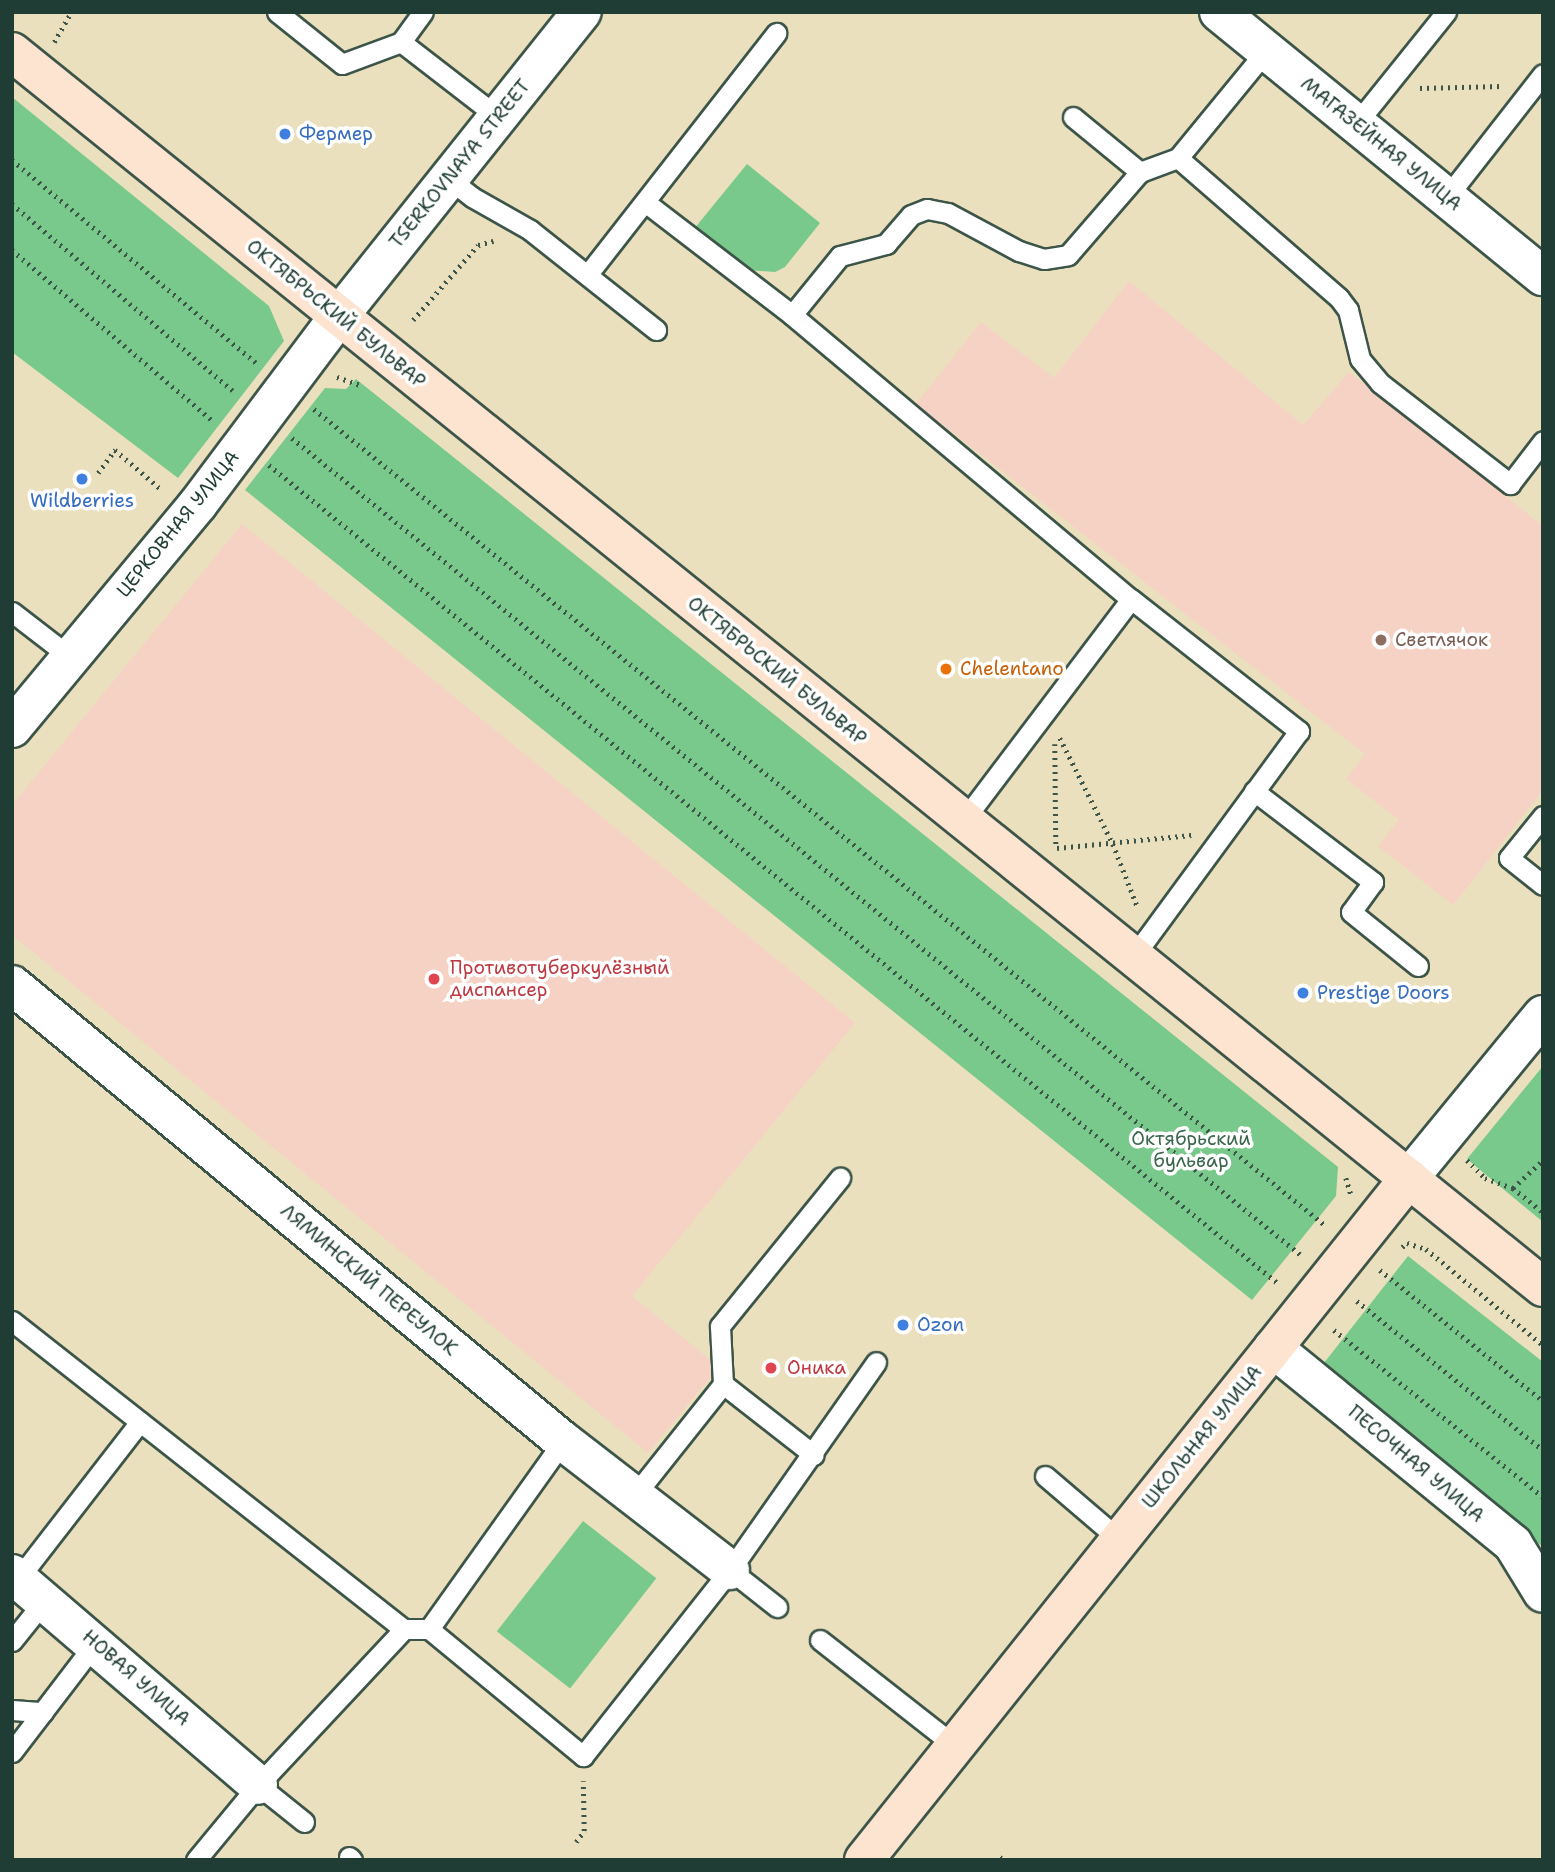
<!DOCTYPE html>
<meta charset="utf-8">
<style>
body{margin:0}
#map{position:relative;width:1555px;height:1872px;overflow:hidden;background:#eae0be;font-family:"Shantell Sans",sans-serif}
div>[style]{position:absolute}
[style*='--x']{left:calc(var(--x)*1px);top:calc(var(--y)*1px);width:calc(var(--w)*1px);rotate:calc(var(--a)*1deg)}
.built>*{inset:0;background:#f6d2c4}
.green>*{inset:0;background:#78c98b;transform-origin:0 0}
.path>*{height:4.5px;margin-top:-2.25px;transform-origin:0;background:repeating-linear-gradient(90deg,#3d5549 0 2px,transparent 0 7px)}
.roads{filter:drop-shadow(2px 0 #3d5549) drop-shadow(-2px 0 #3d5549) drop-shadow(0 2px #3d5549) drop-shadow(0 -2px #3d5549)}
.lane>*{height:19px;margin:-9.5px;padding:0 9.5px;transform-origin:9.5px;border-radius:9.5px;background:#fff}
.street>*{height:38px;margin:-19px;padding:0 19px;transform-origin:19px;border-radius:19px;background:#fff}
.secondary>*{height:38px;margin:-19px;padding:0 19px;transform-origin:19px;border-radius:19px;background:#fde4d0}
.dots>*{width:19px;height:19px;translate:-50% -50%;box-sizing:border-box;border:4px solid #fff;border-radius:50%}
span{translate:-50% -50%;white-space:nowrap;text-align:center;line-height:1.15;-webkit-text-stroke:7px #fff;paint-order:stroke}
.shop-label{font-size:19px;color:#366cbe}
.left{translate:0 -50%;text-align:left}
.street-label{font-size:19px;color:#1f3d34}
.education-label{font-size:19px;color:#785e54}
.food-label{font-size:19px;color:#c56008}
.health-label{font-size:19px;color:#be3a42}
.park-label{font-size:19px;color:#3a674e}
.frame{position:absolute;inset:0;border:14px solid #1f3d34;pointer-events:none}
</style>
<div id="map">
<div class="built">
<i style="clip-path:polygon(1129px 281px,1303px 425px,1349px 372px,1543px 526px,1543px 790px,1453px 905px,1378px 846px,1399px 820px,1346px 779px,1365px 754px,916px 404px,981px 322px,1054px 378px)"></i>
<i style="clip-path:polygon(242px 524px,855px 1023px,632px 1296px,719px 1367px,648px 1453px,12px 935px,12px 805px)"></i>
</div>
<div class="green">
<i style="clip-path:polygon(12px 97px,269px 306px,284px 341px,178px 478px,12px 352px)"></i>
<i style="clip-path:polygon(747px 164px,820px 223px,785px 267px,775px 272px,746px 270px,694px 229px)"></i>
<i style="clip-path:polygon(356px 379px,1338px 1167px,1336px 1196px,1252px 1300px,245px 490px,325px 388px,346px 389px)"></i>
<i style="clip-path:polygon(1543px 1066px,1543px 1222px,1467px 1159px)"></i>
<i style="clip-path:polygon(1408px 1256px,1543px 1362px,1543px 1547px,1320px 1368px)"></i>
<i style="left:583px;top:1521px;width:93px;height:140px;rotate:38deg"></i>
</div>
<div class="path">
<i style="--x:54;--y:42;--w:34;--a:-60"></i>
<i style="--x:1420;--y:88;--w:82;--a:-1.4"></i>
<i style="--x:12;--y:160;--w:320;--a:39.7"></i>
<i style="--x:12;--y:204;--w:293;--a:40.2"></i>
<i style="--x:12;--y:250;--w:265;--a:40.4"></i>
<i style="--x:413;--y:320;--w:99;--a:-49.1"></i>
<i style="--x:478;--y:245;--w:16;--a:-15"></i>
<i style="--x:337;--y:377;--w:24;--a:19"></i>
<i style="--x:314;--y:409;--w:1301;--a:38.91"></i>
<i style="--x:292;--y:438;--w:1300;--a:39"></i>
<i style="--x:269;--y:465;--w:1300;--a:39.04"></i>
<i style="--x:98;--y:473;--w:29;--a:-54"></i>
<i style="--x:115;--y:450;--w:62;--a:40.4"></i>
<i style="--x:1060;--y:738;--w:119;--a:63.4"></i>
<i style="--x:1113;--y:844;--w:69;--a:68.7"></i>
<i style="--x:1055;--y:744;--w:103;--a:89.4"></i>
<i style="--x:1057;--y:848;--w:135;--a:-5.5"></i>
<i style="--x:1467;--y:1160;--w:25;--a:45"></i>
<i style="--x:1485;--y:1178;--w:30;--a:20"></i>
<i style="--x:1513;--y:1188;--w:38;--a:39"></i>
<i style="--x:1346;--y:1178;--w:17;--a:73"></i>
<i style="--x:1513;--y:1188;--w:41;--a:-43"></i>
<i style="--x:1402;--y:1247;--w:6;--a:-39"></i>
<i style="--x:1407;--y:1243;--w:20;--a:18"></i>
<i style="--x:1426;--y:1249;--w:151;--a:39.4"></i>
<i style="--x:1380;--y:1270;--w:209;--a:38.8"></i>
<i style="--x:1357;--y:1301;--w:238;--a:38.7"></i>
<i style="--x:1334;--y:1330;--w:268;--a:38.6"></i>
<i style="--x:576;--y:1842;--w:14;--a:-54"></i>
<i style="--x:584;--y:1831;--w:50;--a:-91.1"></i>
<i style="--x:1000;--y:1857;--w:5;--a:37"></i>
</div>
<div class="roads">
<div class="lane">
<i style="--x:277;--y:12;--w:83;--a:38.7"></i>
<i style="--x:342;--y:64;--w:63;--a:-20.4"></i>
<i style="--x:401;--y:42;--w:123;--a:37.7"></i>
<i style="--x:401;--y:42;--w:37;--a:-54"></i>
<i style="--x:1073;--y:117;--w:87;--a:39.4"></i>
<i style="--x:1356;--y:124;--w:144;--a:-51.2"></i>
<i style="--x:1178;--y:158;--w:213;--a:41"></i>
<i style="--x:1339;--y:298;--w:15;--a:53"></i>
<i style="--x:1348;--y:310;--w:50;--a:76.2"></i>
<i style="--x:1360;--y:359;--w:31;--a:50"></i>
<i style="--x:1380;--y:383;--w:165;--a:37.8"></i>
<i style="--x:1510;--y:484;--w:54;--a:-52.5"></i>
<i style="--x:449;--y:179;--w:29;--a:38"></i>
<i style="--x:472;--y:197;--w:67;--a:29.6"></i>
<i style="--x:530;--y:230;--w:161;--a:38.4"></i>
<i style="--x:1446;--y:198;--w:157;--a:-52"></i>
<i style="--x:645;--y:202;--w:185;--a:37.5"></i>
<i style="--x:792;--y:315;--w:442;--a:40"></i>
<i style="--x:1131;--y:599;--w:214;--a:38.2"></i>
<i style="--x:1299;--y:731;--w:282;--a:126.3"></i>
<i style="--x:588;--y:274;--w:306;--a:-52"></i>
<i style="--x:792;--y:315;--w:76;--a:-50.9"></i>
<i style="--x:840;--y:256;--w:48;--a:-14.6"></i>
<i style="--x:886;--y:244;--w:38;--a:-49"></i>
<i style="--x:911;--y:215;--w:17;--a:-21"></i>
<i style="--x:927;--y:209;--w:21;--a:11"></i>
<i style="--x:948;--y:213;--w:81;--a:28.2"></i>
<i style="--x:1019;--y:251;--w:26;--a:18"></i>
<i style="--x:1044;--y:259;--w:24;--a:-9"></i>
<i style="--x:1068;--y:255;--w:110;--a:-49.1"></i>
<i style="--x:1140;--y:172;--w:40;--a:-20.2"></i>
<i style="--x:1178;--y:158;--w:139;--a:-50.6"></i>
<i style="--x:12;--y:612;--w:72;--a:37.7"></i>
<i style="--x:1254;--y:791;--w:150;--a:37.4"></i>
<i style="--x:1373;--y:882;--w:37;--a:126"></i>
<i style="--x:1351;--y:912;--w:86;--a:38.9"></i>
<i style="--x:1543;--y:816;--w:54;--a:129"></i>
<i style="--x:1509;--y:858;--w:43;--a:38.5"></i>
<i style="--x:963;--y:821;--w:278;--a:-52.9"></i>
<i style="--x:12;--y:1321;--w:499;--a:38.2"></i>
<i style="--x:723;--y:1384;--w:115;--a:38"></i>
<i style="--x:1045;--y:1476;--w:99;--a:40.5"></i>
<i style="--x:634;--y:1496;--w:143;--a:-51.5"></i>
<i style="--x:723;--y:1384;--w:58;--a:-93"></i>
<i style="--x:720;--y:1326;--w:191;--a:-51"></i>
<i style="--x:730;--y:1570;--w:60;--a:38.2"></i>
<i style="--x:18;--y:1579;--w:199;--a:-52.2"></i>
<i style="--x:429;--y:1629;--w:200;--a:39.5"></i>
<i style="--x:583;--y:1756;--w:237;--a:-51.7"></i>
<i style="--x:730;--y:1570;--w:254;--a:-54.9"></i>
<i style="--x:820;--y:1640;--w:172;--a:38.1"></i>
<i style="--x:12;--y:1641;--w:51;--a:-51.3"></i>
<i style="--x:12;--y:1710;--w:31;--a:4"></i>
<i style="--x:12;--y:1752;--w:138;--a:-52.6"></i>
<i style="--x:258;--y:1785;--w:59;--a:38.8"></i>
<i style="--x:349;--y:1857;--w:4;--a:45"></i>
<i style="--x:196;--y:1860;--w:97;--a:-50.4"></i>
<i style="--x:258;--y:1785;--w:214;--a:-46.9"></i>
<i style="--x:404;--y:1629;--w:25;--a:0"></i>
<i style="--x:429;--y:1629;--w:231;--a:-54.5"></i>
</div>
<div class="street">
<i style="--x:1219;--y:12;--w:418;--a:39.2"></i>
<i style="--x:12;--y:728;--w:291;--a:-50.3"></i>
<i style="--x:198;--y:504;--w:235;--a:-53.1"></i>
<i style="--x:339;--y:316;--w:389;--a:-51.4"></i>
<i style="--x:12;--y:985;--w:715;--a:39.61"></i>
<i style="--x:563;--y:1441;--w:211;--a:37.7"></i>
<i style="--x:1409;--y:1178;--w:211;--a:-50.6"></i>
<i style="--x:1273;--y:1348;--w:310;--a:39.2"></i>
<i style="--x:1513;--y:1544;--w:57;--a:58.5"></i>
<i style="--x:12;--y:1574;--w:324;--a:40.6"></i>
</div>
<div class="secondary">
<i style="--x:12;--y:52;--w:1967;--a:38.89"></i>
<i style="--x:864;--y:1860;--w:873;--a:-51.37"></i>
</div>
</div>
<div class="dots">
<i style="left:285px;top:134px;background:#3f7fe0"></i>
<i style="left:82px;top:479px;background:#3f7fe0"></i>
<i style="left:1381px;top:640px;background:#8d6e63"></i>
<i style="left:946px;top:669px;background:#e8710a"></i>
<i style="left:434px;top:979px;background:#e0444e"></i>
<i style="left:1303px;top:993px;background:#3f7fe0"></i>
<i style="left:903px;top:1325px;background:#3f7fe0"></i>
<i style="left:771px;top:1368px;background:#e0444e"></i>
</div>
<div class="shop-label">
<span class="left" style="left:299px;top:134px">Фермер</span>
<span style="left:82px;top:501px">Wildberries</span>
<span class="left" style="left:1317px;top:993px">Prestige Doors</span>
<span class="left" style="left:917px;top:1325px">Ozon</span>
</div>
<div class="street-label">
<span style="left:1381px;top:144px;rotate:39deg">МАГАЗЕЙНАЯ УЛИЦА</span>
<span style="left:460px;top:164px;rotate:-51deg">TSERKOVNAYA STREET</span>
<span style="left:336px;top:314px;rotate:39deg">ОКТЯБРЬСКИЙ БУЛЬВАР</span>
<span style="left:178px;top:524px;rotate:-51deg">ЦЕРКОВНАЯ УЛИЦА</span>
<span style="left:777px;top:671px;rotate:39deg">ОКТЯБРЬСКИЙ БУЛЬВАР</span>
<span style="left:369px;top:1280px;rotate:40deg">ЛЯМИНСКИЙ ПЕРЕУЛОК</span>
<span style="left:1202px;top:1437px;rotate:-51deg">ШКОЛЬНАЯ УЛИЦА</span>
<span style="left:1416px;top:1464px;rotate:40deg">ПЕСОЧНАЯ УЛИЦА</span>
<span style="left:136px;top:1678px;rotate:41deg">НОВАЯ УЛИЦА</span>
</div>
<div class="education-label">
<span class="left" style="left:1395px;top:640px">Светлячок</span>
</div>
<div class="food-label">
<span class="left" style="left:960px;top:669px">Chelentano</span>
</div>
<div class="health-label">
<span class="left" style="left:450px;top:979px">Противотуберкулёзный<br>диспансер</span>
<span class="left" style="left:787px;top:1368px">Оника</span>
</div>
<div class="park-label">
<span style="left:1191px;top:1150px">Октябрьский<br>бульвар</span>
</div>
<div class="frame"></div>
</div>
